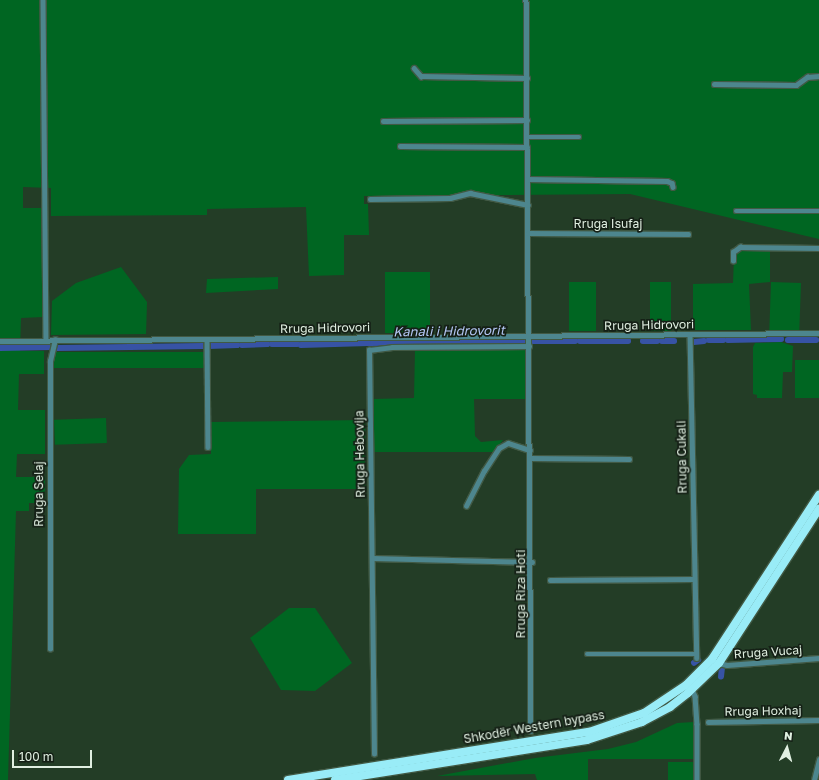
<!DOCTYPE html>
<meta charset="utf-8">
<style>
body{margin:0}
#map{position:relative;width:819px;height:780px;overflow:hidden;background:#233d26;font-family:"Golos Text",sans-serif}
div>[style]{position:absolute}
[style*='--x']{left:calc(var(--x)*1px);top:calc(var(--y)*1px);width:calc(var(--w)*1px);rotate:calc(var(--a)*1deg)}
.green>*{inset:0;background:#062;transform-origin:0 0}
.canal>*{height:5.5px;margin:-2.75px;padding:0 2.75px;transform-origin:2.75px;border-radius:2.75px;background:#3753a5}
.roads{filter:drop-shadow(1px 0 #415944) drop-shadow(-1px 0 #415944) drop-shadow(0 1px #415944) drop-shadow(0 -1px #415944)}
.street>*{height:4.5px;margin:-2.25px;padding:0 2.25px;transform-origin:2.25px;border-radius:2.25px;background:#4d868e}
.highway>*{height:8px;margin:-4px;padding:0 4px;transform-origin:4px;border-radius:4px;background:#99ecf7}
span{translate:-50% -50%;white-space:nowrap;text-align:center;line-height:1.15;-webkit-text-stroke:3.5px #152016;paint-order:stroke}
.street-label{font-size:12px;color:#e0efe1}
.water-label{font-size:13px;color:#b3c6f3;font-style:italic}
.north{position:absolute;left:767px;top:728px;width:40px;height:40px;-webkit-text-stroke:3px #152016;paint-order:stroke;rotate:6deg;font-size:11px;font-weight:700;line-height:16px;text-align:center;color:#e0efe1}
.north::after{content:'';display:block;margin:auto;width:14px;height:18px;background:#e0efe1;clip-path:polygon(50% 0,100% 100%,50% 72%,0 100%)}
.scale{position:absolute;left:12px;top:750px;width:80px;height:18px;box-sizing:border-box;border:2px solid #e0efe1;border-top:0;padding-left:5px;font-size:12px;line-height:14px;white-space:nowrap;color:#e0efe1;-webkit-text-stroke:3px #152016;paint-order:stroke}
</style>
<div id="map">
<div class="green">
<i style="clip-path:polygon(0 0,819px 0,819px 239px,630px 194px,364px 196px,364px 204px,368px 204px,369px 235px,344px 235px,344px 275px,309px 276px,306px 207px,207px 209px,207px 215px,51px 216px,51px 188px,23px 187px,23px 208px,41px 208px,43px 317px,21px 318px,20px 351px,44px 351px,44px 374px,19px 374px,18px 410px,45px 410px,45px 454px,17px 454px,16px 477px,45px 477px,45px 497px,36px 503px,29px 503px,29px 511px,16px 511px,8px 780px,0 780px)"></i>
<i style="clip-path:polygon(770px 249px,770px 282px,749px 284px,751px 330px,693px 330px,693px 284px,733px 283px,734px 257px,739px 250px)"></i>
<i style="clip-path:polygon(121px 267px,147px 302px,146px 334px,51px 335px,52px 301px,76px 283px)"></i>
<i style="left:385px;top:272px;width:45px;height:61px"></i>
<i style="clip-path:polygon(278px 277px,278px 289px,206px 293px,207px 279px)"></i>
<i style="left:569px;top:282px;width:27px;height:49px"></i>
<i style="left:650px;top:282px;width:21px;height:49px"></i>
<i style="left:771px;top:282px;width:30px;height:48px;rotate:2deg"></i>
<i style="clip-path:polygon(781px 342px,793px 346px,792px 372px,783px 372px,782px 398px,757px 398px,757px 395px,753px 394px,753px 347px,755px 343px)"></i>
<i style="clip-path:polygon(415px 349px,527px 349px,528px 399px,474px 399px,475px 436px,481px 442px,503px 440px,494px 452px,374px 452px,373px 399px,414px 398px)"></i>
<i style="left:204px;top:352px;width:16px;height:150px;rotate:90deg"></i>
<i style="left:795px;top:360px;width:24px;height:38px"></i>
<i style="left:106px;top:418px;width:25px;height:52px;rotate:88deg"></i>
<i style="clip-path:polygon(365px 420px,365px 489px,256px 489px,256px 534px,178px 534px,179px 469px,189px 455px,211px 454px,211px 422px)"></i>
<i style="clip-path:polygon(289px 608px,315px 608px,352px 663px,315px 691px,281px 690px,250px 638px)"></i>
<i style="clip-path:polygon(694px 722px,694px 759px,588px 759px,588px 780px,537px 780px,535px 774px,437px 776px,535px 758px,608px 749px,636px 742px,677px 723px)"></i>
<i style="left:668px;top:762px;width:25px;height:18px"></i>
</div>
<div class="canal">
<i style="--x:709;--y:340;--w:14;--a:0"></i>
<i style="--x:728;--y:340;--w:53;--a:-1.1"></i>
<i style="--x:788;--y:340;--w:28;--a:0"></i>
<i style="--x:532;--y:341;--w:43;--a:0"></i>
<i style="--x:580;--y:341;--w:48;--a:0"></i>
<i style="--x:643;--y:341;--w:14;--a:0"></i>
<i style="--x:662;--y:341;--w:12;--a:0"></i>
<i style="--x:694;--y:342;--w:10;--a:-6"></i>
<i style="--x:370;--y:343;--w:158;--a:-0.7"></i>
<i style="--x:272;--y:344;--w:25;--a:0"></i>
<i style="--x:242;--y:345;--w:25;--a:-2"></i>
<i style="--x:301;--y:345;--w:67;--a:-1.7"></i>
<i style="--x:209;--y:346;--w:28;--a:-2"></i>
<i style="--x:0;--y:348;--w:51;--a:-1.1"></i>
<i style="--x:57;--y:348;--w:146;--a:-0.8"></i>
<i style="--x:694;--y:663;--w:5;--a:-37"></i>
<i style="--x:721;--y:677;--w:9;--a:-84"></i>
</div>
<div class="roads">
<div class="street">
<i style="--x:43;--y:0;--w:340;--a:89.5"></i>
<i style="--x:526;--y:0;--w:731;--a:89.61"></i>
<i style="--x:414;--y:68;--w:11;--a:49"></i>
<i style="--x:421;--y:76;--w:106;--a:1.1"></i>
<i style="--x:714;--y:84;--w:82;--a:0.7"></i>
<i style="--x:796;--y:85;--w:14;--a:-36"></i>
<i style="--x:807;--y:77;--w:12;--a:-5"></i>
<i style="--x:383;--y:121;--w:144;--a:-0.4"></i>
<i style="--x:527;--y:137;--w:52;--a:0"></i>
<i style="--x:400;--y:146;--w:127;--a:0.5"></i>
<i style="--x:527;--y:179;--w:140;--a:0.8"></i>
<i style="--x:667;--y:181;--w:5;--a:22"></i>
<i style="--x:672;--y:183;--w:4;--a:76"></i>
<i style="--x:370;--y:199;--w:80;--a:-0.7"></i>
<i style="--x:450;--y:198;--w:21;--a:-14"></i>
<i style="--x:470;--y:193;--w:59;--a:11.7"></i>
<i style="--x:736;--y:211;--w:83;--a:0"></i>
<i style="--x:528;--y:233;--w:160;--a:0.4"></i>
<i style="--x:733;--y:261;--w:9;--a:-90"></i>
<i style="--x:733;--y:252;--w:9;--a:-36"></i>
<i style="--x:740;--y:247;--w:79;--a:0.7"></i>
<i style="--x:690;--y:334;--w:324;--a:88.8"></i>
<i style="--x:207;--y:339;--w:108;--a:89.5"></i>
<i style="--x:0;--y:341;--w:819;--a:-0.56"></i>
<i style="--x:530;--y:458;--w:99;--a:0.6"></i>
<i style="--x:466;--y:506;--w:39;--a:-63"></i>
<i style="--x:484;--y:471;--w:27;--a:-57"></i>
<i style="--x:499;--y:448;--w:10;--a:-29"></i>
<i style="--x:508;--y:443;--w:23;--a:18"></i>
<i style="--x:372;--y:558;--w:160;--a:1.4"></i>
<i style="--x:550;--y:580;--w:144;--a:-0.4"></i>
<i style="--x:50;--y:649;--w:288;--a:-90"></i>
<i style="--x:50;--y:361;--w:22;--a:-77"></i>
<i style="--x:587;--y:654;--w:109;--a:0"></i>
<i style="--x:719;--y:663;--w:8;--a:14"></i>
<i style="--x:727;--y:665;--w:92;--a:-4.4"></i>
<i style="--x:692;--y:689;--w:8;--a:67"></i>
<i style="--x:695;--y:696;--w:28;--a:86"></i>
<i style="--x:697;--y:724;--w:56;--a:90"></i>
<i style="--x:708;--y:722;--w:111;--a:-1"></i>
<i style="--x:374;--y:754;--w:404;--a:-90.7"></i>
<i style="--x:369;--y:350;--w:23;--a:-7"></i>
<i style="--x:392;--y:347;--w:137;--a:-0.4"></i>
<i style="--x:814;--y:780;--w:21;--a:-76"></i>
</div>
<div class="highway">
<i style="--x:288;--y:780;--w:305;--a:-9.1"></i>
<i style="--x:589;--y:732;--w:58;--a:-19.1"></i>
<i style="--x:644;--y:713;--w:50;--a:-33.7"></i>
<i style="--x:686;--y:685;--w:37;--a:-45"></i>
<i style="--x:712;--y:659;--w:196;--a:-56.9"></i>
<i style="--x:335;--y:780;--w:255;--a:-9"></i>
<i style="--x:587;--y:740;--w:58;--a:-18.1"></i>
<i style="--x:642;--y:722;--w:32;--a:-28"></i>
<i style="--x:670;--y:707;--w:23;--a:-38"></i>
<i style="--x:688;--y:693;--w:43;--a:-44.1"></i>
<i style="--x:719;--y:663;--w:184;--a:-57"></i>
</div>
</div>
<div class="street-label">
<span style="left:608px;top:224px">Rruga Isufaj</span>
<span style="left:649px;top:325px;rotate:-1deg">Rruga Hidrovori</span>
<span style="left:325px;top:328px;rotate:-1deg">Rruga Hidrovori</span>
<span style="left:360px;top:454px;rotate:-91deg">Rruga Hebovija</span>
<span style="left:682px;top:457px;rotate:-91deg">Rruga Cukali</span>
<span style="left:39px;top:494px;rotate:-90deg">Rruga Selaj</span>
<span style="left:521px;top:594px;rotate:-90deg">Rruga Riza Hoti</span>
<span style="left:768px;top:652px;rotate:-4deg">Rruga Vucaj</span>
<span style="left:763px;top:711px;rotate:-1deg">Rruga Hoxhaj</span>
<span style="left:534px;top:727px;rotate:-10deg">Shkodër Western bypass</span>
</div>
<div class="water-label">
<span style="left:449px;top:331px;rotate:-1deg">Kanali i Hidrovorit</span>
</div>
<div class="north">N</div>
<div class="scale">100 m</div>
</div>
